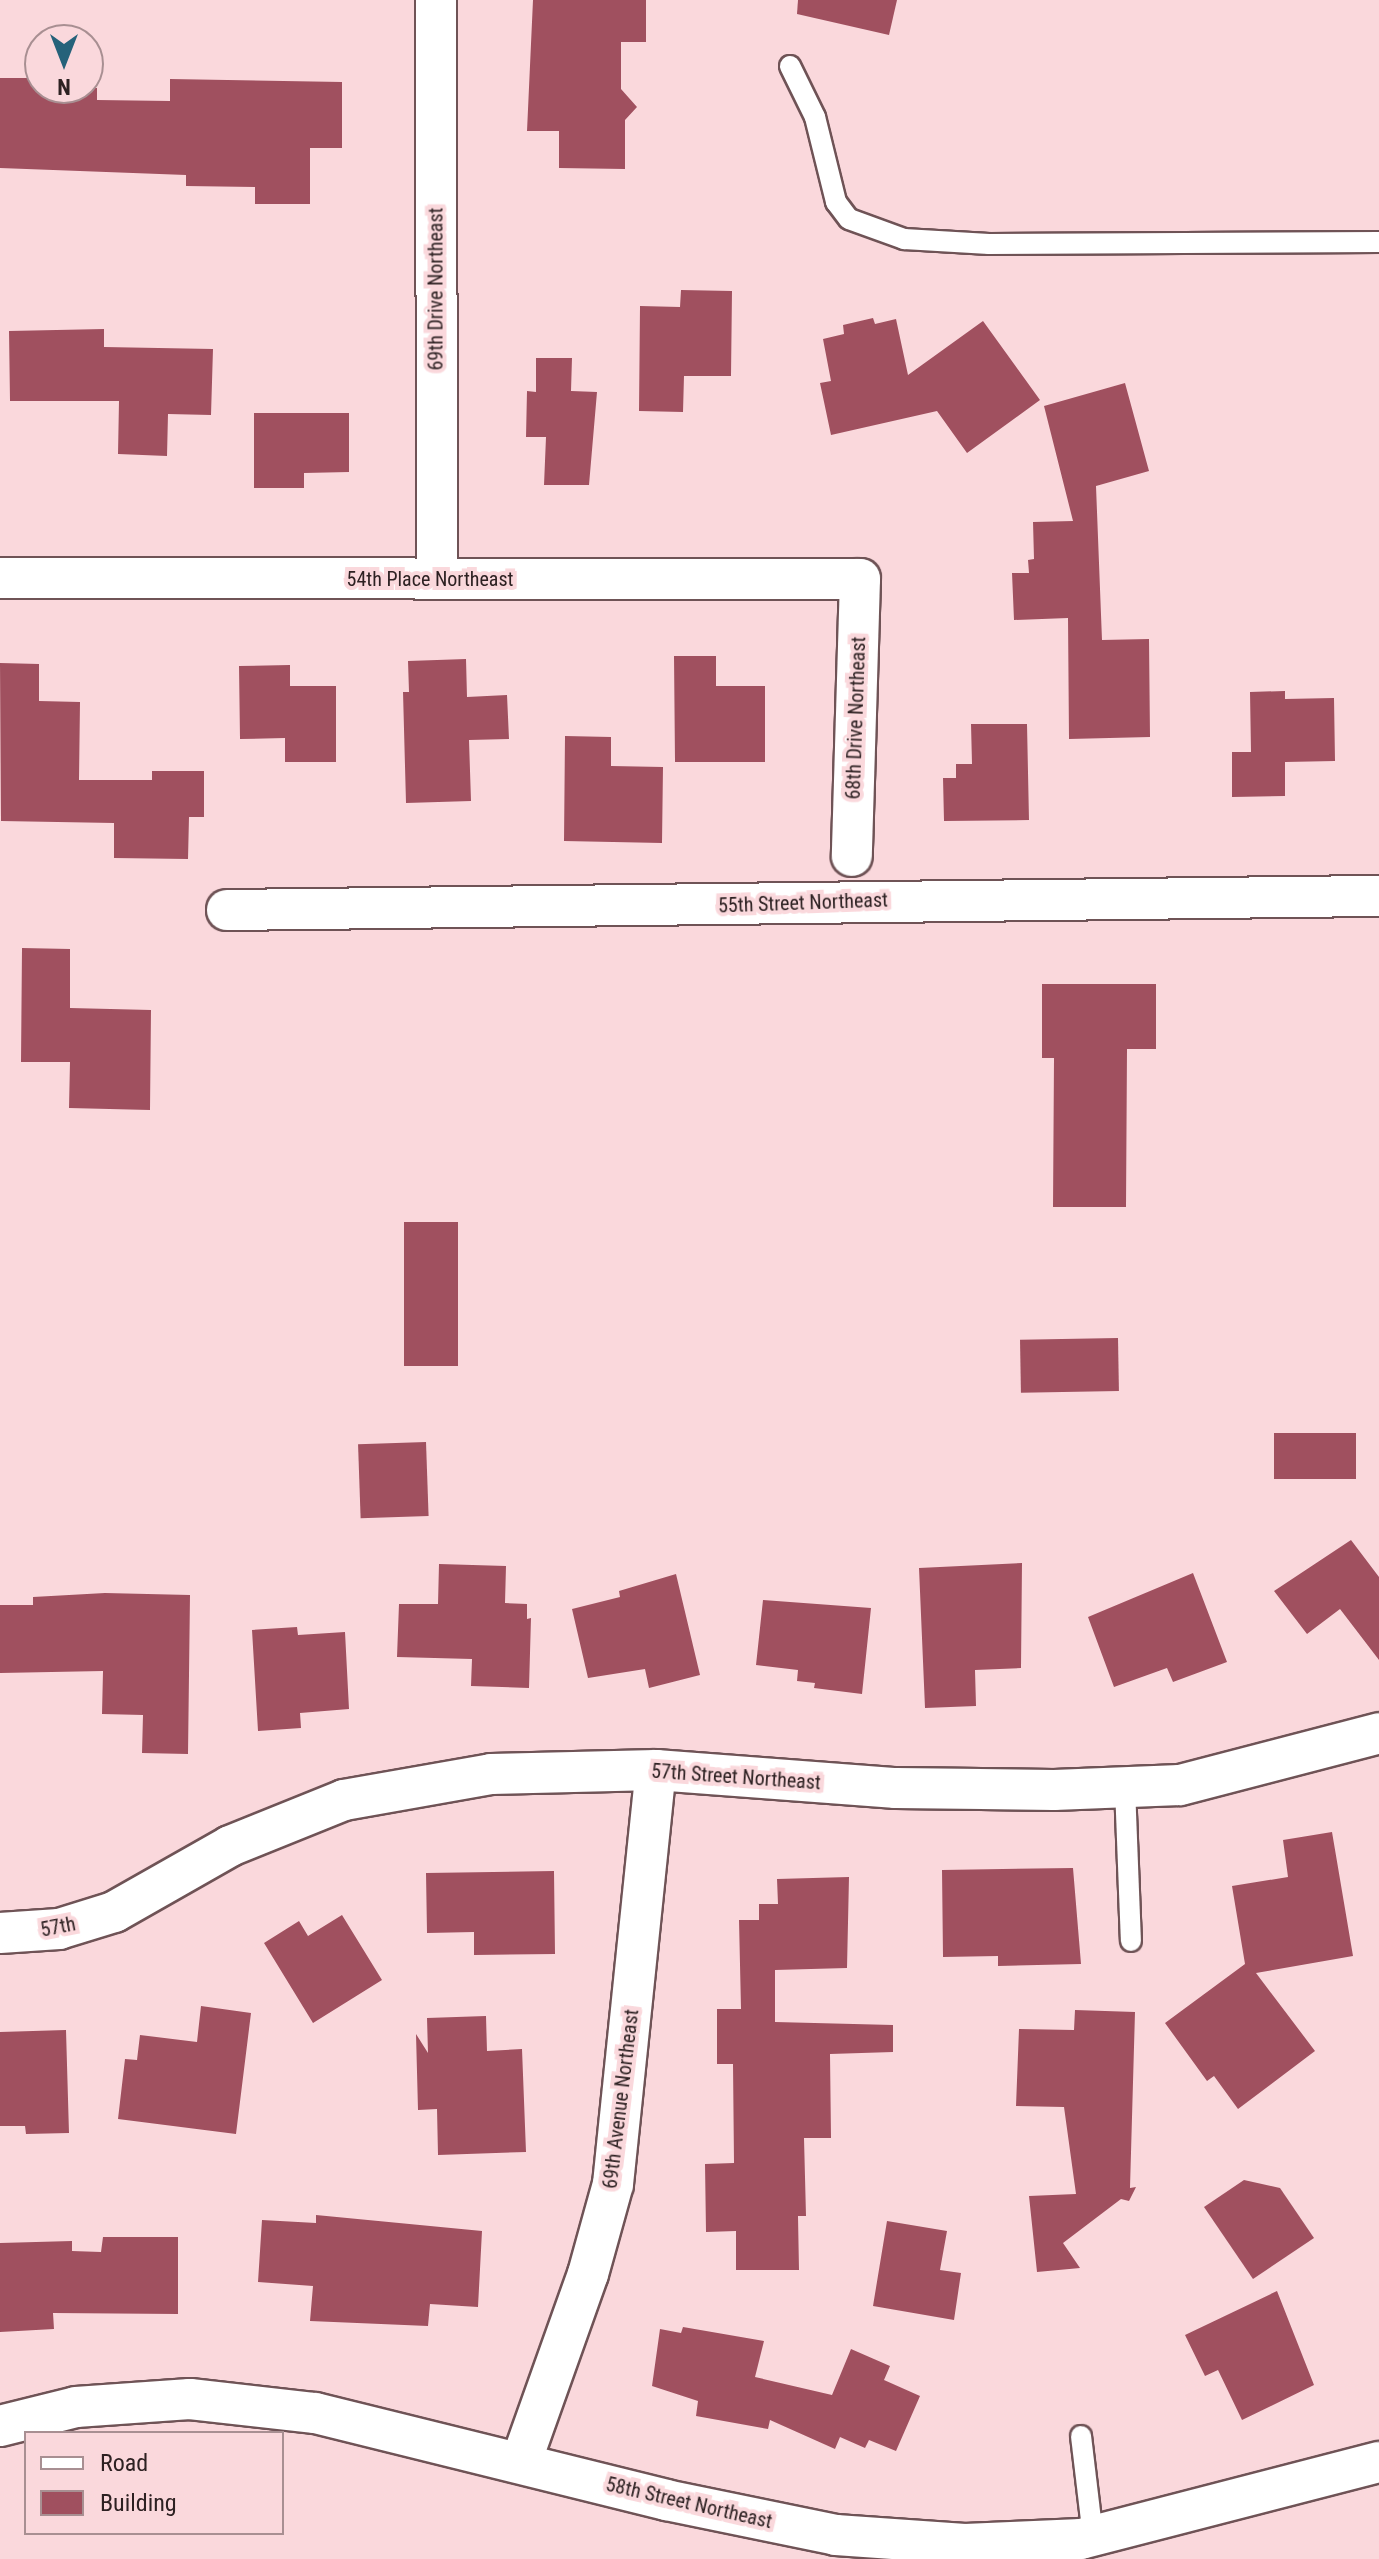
<!DOCTYPE html>
<style>
body{margin:0}
#map{position:relative;width:1379px;height:2559px;overflow:hidden;background:#fad8dc;font-family:"Roboto Condensed",sans-serif}
div>[style]{position:absolute}
[style*='--x']{left:calc(var(--x)*1px);top:calc(var(--y)*1px);width:calc(var(--w)*1px);rotate:calc(var(--a)*1deg)}
.building>*{inset:0;background:#a0505f;transform-origin:0 0}
.roads{filter:drop-shadow(2px 0 #6f5356) drop-shadow(-2px 0 #6f5356) drop-shadow(0 2px #6f5356) drop-shadow(0 -2px #6f5356)}
.lane>*{height:20px;margin:-10px;padding:0 10px;transform-origin:10px;border-radius:10px;background:#fff}
.street>*{height:40px;margin:-20px;padding:0 20px;transform-origin:20px;border-radius:20px;background:#fff}
span{translate:-50% -50%;white-space:nowrap;text-align:center;line-height:1.15;-webkit-text-stroke:8px #fad8dc;paint-order:stroke}
.street-label{font-size:20px;color:#2d2122}
.legend{position:absolute;left:24px;top:2431px;width:260px;height:104px;box-sizing:border-box;background:#fad8dc;border:2px solid #a88f92;margin:0;padding:10px 14px;list-style:none;font-size:24px;color:#2d2122}
.legend li{display:flex;align-items:center;gap:16px;height:40px}
.legend b{width:40px;border:2px solid #a88f92}
.north{position:absolute;left:24px;top:24px;width:80px;height:80px;box-sizing:border-box;background:#fad8dc;border:2px solid #a88f92;border-radius:50%;rotate:180deg;font-size:22px;font-weight:700;line-height:32px;text-align:center;color:#2d2122}
.north::after{content:'';display:block;margin:auto;width:28px;height:36px;background:#26627a;clip-path:polygon(50% 0,100% 100%,50% 72%,0 100%)}
</style>
<div id="map">
<div class="building">
<i style="clip-path:polygon(533px 0,646px 0,646px 42px,621px 42px,621px 89px,637px 107px,625px 120px,625px 169px,559px 168px,559px 131px,527px 131px)"></i>
<i style="clip-path:polygon(798px 0,897px 0,889px 35px,797px 14px)"></i>
<i style="clip-path:polygon(0 78px,33px 78px,33px 88px,97px 88px,97px 100px,170px 101px,170px 79px,342px 82px,342px 148px,310px 148px,310px 204px,255px 204px,255px 187px,186px 186px,186px 175px,0 168px)"></i>
<i style="clip-path:polygon(681px 290px,732px 291px,731px 376px,684px 376px,683px 412px,639px 411px,640px 306px,680px 307px)"></i>
<i style="clip-path:polygon(873px 318px,875px 324px,896px 319px,908px 375px,983px 321px,1040px 400px,967px 453px,937px 411px,831px 435px,820px 383px,831px 381px,823px 339px,844px 334px,843px 325px)"></i>
<i style="clip-path:polygon(104px 329px,104px 347px,213px 349px,211px 415px,168px 414px,167px 456px,118px 454px,119px 401px,10px 401px,9px 331px)"></i>
<i style="clip-path:polygon(536px 358px,572px 358px,571px 391px,597px 392px,589px 485px,544px 485px,546px 437px,526px 437px,527px 391px,536px 392px)"></i>
<i style="clip-path:polygon(1125px 383px,1149px 471px,1096px 486px,1102px 640px,1149px 639px,1150px 737px,1069px 739px,1068px 618px,1014px 620px,1012px 573px,1029px 573px,1028px 560px,1034px 559px,1033px 522px,1073px 521px,1044px 406px)"></i>
<i style="clip-path:polygon(254px 413px,349px 413px,349px 472px,304px 473px,304px 488px,254px 488px)"></i>
<i style="clip-path:polygon(674px 656px,716px 656px,716px 686px,765px 686px,765px 762px,675px 762px)"></i>
<i style="clip-path:polygon(466px 659px,467px 697px,507px 695px,509px 739px,469px 740px,471px 801px,406px 803px,403px 692px,409px 692px,408px 661px)"></i>
<i style="clip-path:polygon(0 663px,39px 664px,39px 701px,80px 702px,79px 780px,152px 780px,152px 771px,204px 771px,204px 817px,189px 817px,188px 859px,114px 858px,114px 823px,1px 821px)"></i>
<i style="clip-path:polygon(290px 665px,290px 686px,336px 686px,336px 762px,285px 762px,285px 738px,240px 739px,239px 666px)"></i>
<i style="clip-path:polygon(1285px 691px,1285px 699px,1334px 698px,1335px 761px,1285px 762px,1285px 796px,1232px 797px,1232px 752px,1251px 752px,1250px 692px)"></i>
<i style="clip-path:polygon(971px 724px,1027px 724px,1029px 820px,944px 821px,943px 778px,956px 778px,956px 764px,972px 764px)"></i>
<i style="clip-path:polygon(565px 736px,611px 737px,611px 766px,663px 767px,662px 843px,564px 841px)"></i>
<i style="clip-path:polygon(22px 948px,70px 949px,70px 1008px,151px 1010px,150px 1110px,69px 1108px,70px 1062px,21px 1062px)"></i>
<i style="clip-path:polygon(1042px 984px,1156px 984px,1156px 1049px,1127px 1049px,1126px 1207px,1053px 1207px,1054px 1058px,1042px 1058px)"></i>
<i style="left:404px;top:1222px;width:54px;height:144px"></i>
<i style="left:1118px;top:1338px;width:53px;height:98px;rotate:89deg"></i>
<i style="left:1274px;top:1433px;width:82px;height:46px"></i>
<i style="left:426px;top:1442px;width:74px;height:68px;rotate:88deg"></i>
<i style="clip-path:polygon(1351px 1540px,1379px 1577px,1379px 1660px,1340px 1609px,1307px 1634px,1274px 1591px)"></i>
<i style="clip-path:polygon(1022px 1563px,1021px 1668px,975px 1670px,976px 1706px,925px 1708px,919px 1568px)"></i>
<i style="clip-path:polygon(439px 1564px,506px 1566px,505px 1603px,527px 1604px,527px 1619px,531px 1618px,529px 1688px,471px 1686px,472px 1659px,397px 1657px,399px 1604px,438px 1604px)"></i>
<i style="clip-path:polygon(1193px 1573px,1227px 1662px,1173px 1682px,1167px 1668px,1114px 1687px,1088px 1617px)"></i>
<i style="clip-path:polygon(676px 1574px,700px 1675px,649px 1688px,645px 1669px,588px 1678px,572px 1609px,620px 1597px,619px 1591px)"></i>
<i style="clip-path:polygon(105px 1593px,190px 1595px,188px 1754px,142px 1753px,143px 1715px,102px 1714px,103px 1671px,0 1673px,0 1605px,33px 1605px,33px 1597px)"></i>
<i style="clip-path:polygon(763px 1600px,871px 1608px,862px 1694px,814px 1688px,815px 1683px,797px 1681px,798px 1670px,756px 1665px)"></i>
<i style="clip-path:polygon(297px 1627px,298px 1635px,345px 1632px,349px 1709px,300px 1713px,301px 1728px,258px 1731px,252px 1630px)"></i>
<i style="clip-path:polygon(1332px 1832px,1353px 1956px,1256px 1973px,1315px 2051px,1238px 2109px,1214px 2076px,1207px 2081px,1165px 2023px,1245px 1964px,1232px 1886px,1288px 1877px,1283px 1840px)"></i>
<i style="clip-path:polygon(1073px 1868px,1081px 1964px,998px 1966px,998px 1956px,943px 1957px,942px 1870px)"></i>
<i style="clip-path:polygon(554px 1871px,555px 1954px,474px 1955px,474px 1932px,427px 1933px,426px 1873px)"></i>
<i style="clip-path:polygon(849px 1877px,847px 1968px,775px 1970px,775px 2022px,893px 2025px,893px 2052px,830px 2054px,831px 2138px,804px 2138px,806px 2216px,798px 2216px,799px 2270px,736px 2270px,736px 2231px,706px 2232px,705px 2164px,734px 2163px,733px 2064px,717px 2064px,717px 2009px,741px 2009px,739px 1920px,759px 1920px,759px 1904px,778px 1904px,777px 1879px)"></i>
<i style="clip-path:polygon(342px 1915px,382px 1980px,313px 2023px,264px 1943px,299px 1921px,308px 1936px)"></i>
<i style="clip-path:polygon(201px 2006px,251px 2013px,236px 2134px,118px 2119px,125px 2059px,137px 2060px,140px 2035px,197px 2042px)"></i>
<i style="clip-path:polygon(1075px 2010px,1135px 2012px,1130px 2188px,1136px 2187px,1129px 2201px,1121px 2199px,1063px 2243px,1080px 2268px,1037px 2272px,1029px 2196px,1076px 2194px,1064px 2107px,1016px 2106px,1019px 2029px,1074px 2030px)"></i>
<i style="clip-path:polygon(486px 2016px,487px 2051px,522px 2049px,526px 2152px,438px 2155px,437px 2109px,418px 2110px,416px 2034px,428px 2053px,427px 2018px)"></i>
<i style="clip-path:polygon(66px 2030px,69px 2133px,26px 2134px,25px 2126px,0 2126px,0 2032px)"></i>
<i style="clip-path:polygon(1244px 2180px,1280px 2188px,1314px 2238px,1253px 2279px,1204px 2207px)"></i>
<i style="clip-path:polygon(316px 2215px,482px 2231px,478px 2307px,430px 2304px,428px 2326px,310px 2321px,313px 2286px,258px 2282px,262px 2220px,316px 2223px)"></i>
<i style="clip-path:polygon(887px 2221px,947px 2231px,940px 2270px,961px 2273px,954px 2320px,873px 2306px)"></i>
<i style="clip-path:polygon(103px 2237px,178px 2237px,178px 2314px,53px 2313px,54px 2329px,0 2332px,0 2243px,72px 2241px,72px 2251px,101px 2252px)"></i>
<i style="clip-path:polygon(1277px 2291px,1314px 2385px,1242px 2420px,1218px 2370px,1205px 2376px,1185px 2335px)"></i>
<i style="clip-path:polygon(683px 2327px,764px 2341px,755px 2377px,832px 2395px,851px 2349px,890px 2366px,884px 2380px,920px 2396px,896px 2451px,869px 2440px,865px 2448px,840px 2437px,835px 2449px,770px 2420px,768px 2429px,696px 2416px,698px 2401px,652px 2386px,660px 2329px,681px 2333px)"></i>
</div>
<div class="roads">
<div class="lane">
<i style="--x:790;--y:66;--w:57;--a:63.9"></i>
<i style="--x:815;--y:117;--w:88;--a:76.1"></i>
<i style="--x:836;--y:202;--w:21;--a:53"></i>
<i style="--x:849;--y:219;--w:59;--a:20"></i>
<i style="--x:904;--y:239;--w:85;--a:3.4"></i>
<i style="--x:989;--y:244;--w:390;--a:-0.3"></i>
<i style="--x:1125;--y:1787;--w:154;--a:87.8"></i>
<i style="--x:1081;--y:2436;--w:102;--a:83.2"></i>
</div>
<div class="street">
<i style="--x:436;--y:0;--w:579;--a:89.9"></i>
<i style="--x:0;--y:578;--w:860;--a:0.07"></i>
<i style="--x:860;--y:579;--w:277;--a:91.7"></i>
<i style="--x:227;--y:910;--w:1152;--a:-0.7"></i>
<i style="--x:0;--y:1933;--w:59;--a:-3.9"></i>
<i style="--x:59;--y:1929;--w:58;--a:-17.2"></i>
<i style="--x:114;--y:1912;--w:133;--a:-29.6"></i>
<i style="--x:230;--y:1846;--w:123;--a:-22"></i>
<i style="--x:344;--y:1800;--w:149;--a:-10"></i>
<i style="--x:491;--y:1774;--w:165;--a:-1.4"></i>
<i style="--x:656;--y:1770;--w:241;--a:4.3"></i>
<i style="--x:896;--y:1788;--w:158;--a:0.7"></i>
<i style="--x:1054;--y:1790;--w:126;--a:-2.3"></i>
<i style="--x:1180;--y:1785;--w:206;--a:-14.6"></i>
<i style="--x:0;--y:2426;--w:78;--a:-14"></i>
<i style="--x:76;--y:2407;--w:114;--a:-4"></i>
<i style="--x:190;--y:2399;--w:126;--a:6.4"></i>
<i style="--x:315;--y:2413;--w:362;--a:13.9"></i>
<i style="--x:666;--y:2500;--w:174;--a:11.6"></i>
<i style="--x:836;--y:2535;--w:129;--a:4"></i>
<i style="--x:965;--y:2544;--w:116;--a:-2.5"></i>
<i style="--x:1081;--y:2539;--w:308;--a:-14.5"></i>
<i style="--x:521;--y:2462;--w:200;--a:-70.4"></i>
<i style="--x:588;--y:2274;--w:93;--a:-74.5"></i>
<i style="--x:613;--y:2184;--w:416;--a:-84.1"></i>
</div>
</div>
<div class="street-label">
<span style="left:436px;top:289px;rotate:-90deg">69th Drive Northeast</span>
<span style="left:430px;top:579px">54th Place Northeast</span>
<span style="left:856px;top:718px;rotate:-88deg">68th Drive Northeast</span>
<span style="left:803px;top:903px;rotate:-2deg">55th Street Northeast</span>
<span style="left:736px;top:1777px;rotate:4deg">57th Street Northeast</span>
<span style="left:58px;top:1927px;rotate:-11deg">57th</span>
<span style="left:621px;top:2099px;rotate:-83deg">69th Avenue Northeast</span>
<span style="left:689px;top:2503px;rotate:13deg">58th Street Northeast</span>
</div>
<ul class="legend">
<li><b style="height:10px;background:#fff"></b>Road</li>
<li><b style="height:22px;background:#a0505f"></b>Building</li>
</ul>
<div class="north">N</div>
</div>
